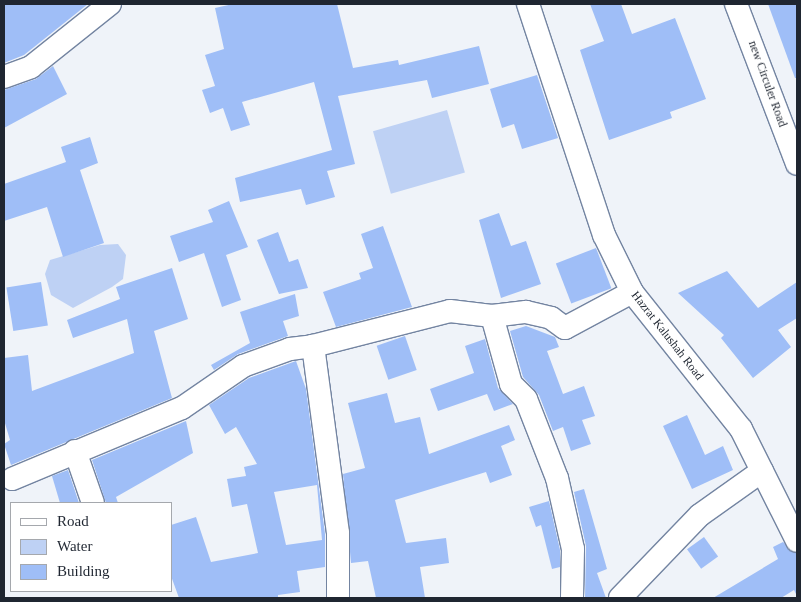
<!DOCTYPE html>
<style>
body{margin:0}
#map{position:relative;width:801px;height:602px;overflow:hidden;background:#eff3f9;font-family:"Times New Roman",serif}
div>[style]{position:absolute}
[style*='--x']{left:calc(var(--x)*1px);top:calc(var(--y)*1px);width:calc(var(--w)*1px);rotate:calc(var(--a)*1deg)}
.water>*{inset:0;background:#bed1f4;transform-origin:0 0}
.building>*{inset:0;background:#9fbef7;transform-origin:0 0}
.roads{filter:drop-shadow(1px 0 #7384a1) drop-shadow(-1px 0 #7384a1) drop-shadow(0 1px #7384a1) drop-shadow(0 -1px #7384a1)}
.minor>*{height:22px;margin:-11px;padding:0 11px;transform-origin:11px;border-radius:11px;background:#fff}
span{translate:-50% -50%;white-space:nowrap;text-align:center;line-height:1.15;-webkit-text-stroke:4px #fff;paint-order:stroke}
.street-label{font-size:12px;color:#1f2631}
.frame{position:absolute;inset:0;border:5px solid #1f2631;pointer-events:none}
.legend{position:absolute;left:10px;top:502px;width:162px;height:90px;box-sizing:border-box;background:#fff;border:1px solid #a5a8ad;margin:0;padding:6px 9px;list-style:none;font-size:15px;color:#1f2631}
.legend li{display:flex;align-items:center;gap:10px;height:25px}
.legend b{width:25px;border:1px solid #a5a8ad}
</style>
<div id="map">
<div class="water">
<i style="left:447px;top:110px;width:65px;height:77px;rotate:74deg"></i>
<i style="clip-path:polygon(118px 244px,126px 255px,123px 279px,112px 287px,73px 308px,51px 295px,45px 274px,50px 260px,100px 245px)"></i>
</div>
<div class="building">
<i style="clip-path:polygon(4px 4px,88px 4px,24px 55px,4px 63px)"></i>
<i style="clip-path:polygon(233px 4px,337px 4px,353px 68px,398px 60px,399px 65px,479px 46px,489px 84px,432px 98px,427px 80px,338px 96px,355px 164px,327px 171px,335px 197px,306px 205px,301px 189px,240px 202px,235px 178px,332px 150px,314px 82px,242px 102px,250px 125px,231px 131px,223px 108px,210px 113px,202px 90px,215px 86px,205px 55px,224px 49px,215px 8px)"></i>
<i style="clip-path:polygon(590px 4px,621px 4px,632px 34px,675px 18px,706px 99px,670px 112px,672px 118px,609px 140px,580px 50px,604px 41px)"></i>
<i style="clip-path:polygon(768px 4px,797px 4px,797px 78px,795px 78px)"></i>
<i style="clip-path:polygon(53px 66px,67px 94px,4px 128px,4px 90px,36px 79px)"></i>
<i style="clip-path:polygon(537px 75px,558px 138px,522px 149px,514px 124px,502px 128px,490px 89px)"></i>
<i style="clip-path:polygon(90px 137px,98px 163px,80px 170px,104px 243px,63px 257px,47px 207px,4px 221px,4px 184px,66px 162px,61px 147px)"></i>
<i style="clip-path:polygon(229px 201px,248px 247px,226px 255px,241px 300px,222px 307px,204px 253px,179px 262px,170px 236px,213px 222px,208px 210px)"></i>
<i style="clip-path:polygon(499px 213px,511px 246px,526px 241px,541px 284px,501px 298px,479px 220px)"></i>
<i style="clip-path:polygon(383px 226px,412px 307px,336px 327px,323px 292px,361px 279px,359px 273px,373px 268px,361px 234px)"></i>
<i style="clip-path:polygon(278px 232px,289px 262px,298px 259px,308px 288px,279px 294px,257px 240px)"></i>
<i style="left:596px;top:248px;width:43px;height:43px;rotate:69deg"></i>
<i style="clip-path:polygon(172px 268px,188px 319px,154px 331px,172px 398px,11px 465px,4px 444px,10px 440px,4px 420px,4px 358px,28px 355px,32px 391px,134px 353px,127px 319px,73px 338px,67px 320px,120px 299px,116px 287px)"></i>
<i style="clip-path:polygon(727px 271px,758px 308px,797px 282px,797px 318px,778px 330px,791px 347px,753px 378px,721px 338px,724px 335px,678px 293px)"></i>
<i style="left:41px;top:282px;width:44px;height:35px;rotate:81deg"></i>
<i style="clip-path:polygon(295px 294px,299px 316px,283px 321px,288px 336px,238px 354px,214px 370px,211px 365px,250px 343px,240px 312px)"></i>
<i style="clip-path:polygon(526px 326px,555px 337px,559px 347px,547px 351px,563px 394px,584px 386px,595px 416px,582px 420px,591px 444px,571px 451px,563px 427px,553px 431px,539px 395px,523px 377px,510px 331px)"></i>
<i style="left:405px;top:336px;width:36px;height:30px;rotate:71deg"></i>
<i style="clip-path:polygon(485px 339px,498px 388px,513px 404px,494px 411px,487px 394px,438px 411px,430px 389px,474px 373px,465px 346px)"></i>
<i style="clip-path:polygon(evenodd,296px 361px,306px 389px,325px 534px,325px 567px,297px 571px,300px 592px,278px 595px,278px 598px,179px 598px,171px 576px,171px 525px,196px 517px,211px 562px,258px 553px,247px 504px,232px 507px,227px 479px,246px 476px,244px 467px,257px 464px,236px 427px,225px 434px,209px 405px,249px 378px,296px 361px,317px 485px,322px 540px,286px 545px,274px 492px,317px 485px)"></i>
<i style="clip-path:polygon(387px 393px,395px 423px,420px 417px,429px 454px,509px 425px,515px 440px,501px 446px,512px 475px,490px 483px,486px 472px,395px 500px,406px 543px,446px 538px,449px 563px,420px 567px,425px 598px,376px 598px,368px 561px,351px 563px,343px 474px,365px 468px,348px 403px)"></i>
<i style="clip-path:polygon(687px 415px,705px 455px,723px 446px,733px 470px,692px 489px,663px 426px)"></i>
<i style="clip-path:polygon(186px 421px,193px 453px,116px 497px,118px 503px,106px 503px,92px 460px)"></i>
<i style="clip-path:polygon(68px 470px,79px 503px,60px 503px,52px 476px)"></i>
<i style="clip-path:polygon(584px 489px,607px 569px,597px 573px,606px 598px,585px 598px,586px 546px,574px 492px)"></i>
<i style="clip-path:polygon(549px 501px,560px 550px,560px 567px,552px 569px,541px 525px,536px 527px,529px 507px)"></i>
<i style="left:704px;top:537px;width:24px;height:21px;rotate:54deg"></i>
<i style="clip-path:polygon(783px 542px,797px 554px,797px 596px,794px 590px,781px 598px,713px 598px,778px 559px,773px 547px)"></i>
</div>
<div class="roads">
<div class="minor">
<i style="--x:528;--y:4;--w:243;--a:71.8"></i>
<i style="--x:604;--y:235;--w:64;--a:63.8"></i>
<i style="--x:632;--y:292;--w:175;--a:51.5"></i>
<i style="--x:741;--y:429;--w:125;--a:63.4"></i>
<i style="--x:736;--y:4;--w:171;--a:69.1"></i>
<i style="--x:4;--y:77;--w:29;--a:-20"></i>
<i style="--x:31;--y:67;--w:101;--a:-38.6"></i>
<i style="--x:492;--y:316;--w:71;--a:74.4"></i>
<i style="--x:511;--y:384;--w:21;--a:45"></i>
<i style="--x:526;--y:399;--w:85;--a:68.6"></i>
<i style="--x:557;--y:478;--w:73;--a:77.3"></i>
<i style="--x:573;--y:549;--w:49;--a:91.2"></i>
<i style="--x:75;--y:451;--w:55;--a:70.9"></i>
<i style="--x:12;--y:479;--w:184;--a:-22.7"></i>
<i style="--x:182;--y:408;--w:74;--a:-34.5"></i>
<i style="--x:243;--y:366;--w:50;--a:-19.9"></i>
<i style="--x:290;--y:349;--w:23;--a:-7"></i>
<i style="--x:338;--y:598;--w:65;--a:-90"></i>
<i style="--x:338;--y:533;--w:189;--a:-97.6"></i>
<i style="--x:313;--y:346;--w:141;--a:-14.3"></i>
<i style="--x:450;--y:311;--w:42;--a:6.8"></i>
<i style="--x:492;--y:316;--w:34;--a:-7"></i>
<i style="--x:526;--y:312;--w:26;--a:13"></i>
<i style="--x:551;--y:318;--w:17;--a:36"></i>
<i style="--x:565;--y:328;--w:76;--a:-28.2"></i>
<i style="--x:620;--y:598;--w:115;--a:-46.1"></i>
<i style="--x:700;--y:515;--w:76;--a:-35.4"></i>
</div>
</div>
<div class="street-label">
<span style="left:767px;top:84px;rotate:70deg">new Circuler Road</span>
<span style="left:667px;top:336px;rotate:52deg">Hazrat Kalushah Road</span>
</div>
<div class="frame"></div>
<ul class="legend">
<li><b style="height:6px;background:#fff"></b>Road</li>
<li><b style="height:14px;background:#bed1f4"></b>Water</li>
<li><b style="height:14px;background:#9fbef7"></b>Building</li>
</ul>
</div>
